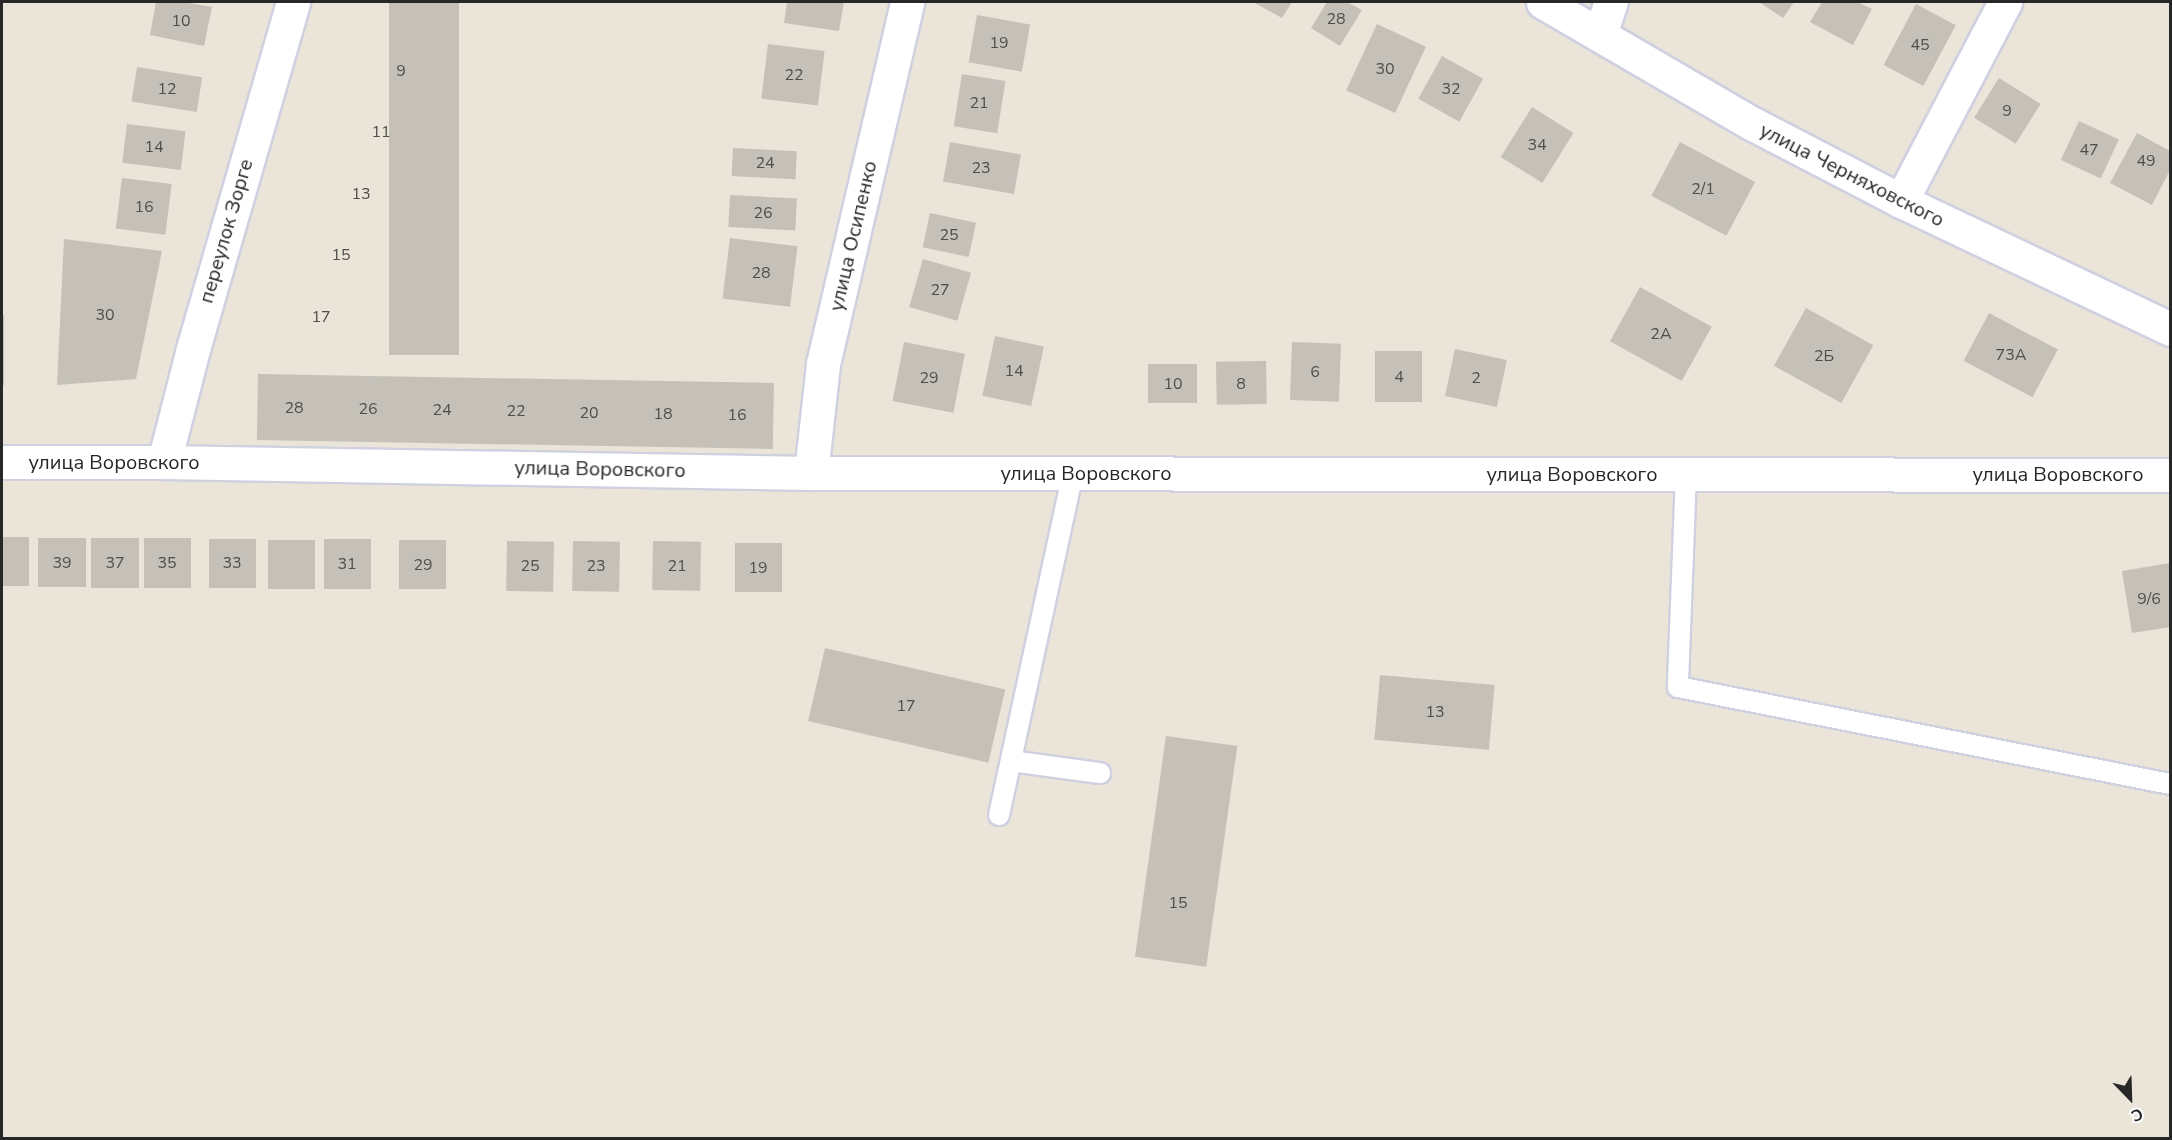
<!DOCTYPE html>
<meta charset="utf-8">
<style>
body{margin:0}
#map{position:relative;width:2172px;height:1140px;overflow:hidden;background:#eae4d9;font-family:"Nunito Sans",sans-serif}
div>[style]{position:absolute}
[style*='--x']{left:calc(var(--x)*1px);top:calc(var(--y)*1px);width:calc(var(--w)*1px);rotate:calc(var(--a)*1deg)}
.building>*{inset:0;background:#c5c1b9;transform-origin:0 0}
.roads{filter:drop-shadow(2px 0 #cfd0e0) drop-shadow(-2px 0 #cfd0e0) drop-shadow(0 2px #cfd0e0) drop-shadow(0 -2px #cfd0e0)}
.service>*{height:20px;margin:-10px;padding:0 10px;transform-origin:10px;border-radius:10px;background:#fff}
.minor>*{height:33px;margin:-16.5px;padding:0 16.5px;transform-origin:16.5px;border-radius:16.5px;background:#fff}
.tertiary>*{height:33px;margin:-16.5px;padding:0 16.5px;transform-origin:16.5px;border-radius:16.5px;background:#fff}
span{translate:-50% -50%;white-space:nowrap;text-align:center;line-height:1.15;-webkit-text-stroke:4.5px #fff;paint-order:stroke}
.number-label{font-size:16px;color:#4e4e4c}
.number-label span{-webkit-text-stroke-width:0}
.street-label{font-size:20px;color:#272727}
.frame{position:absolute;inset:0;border:3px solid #272727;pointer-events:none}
.north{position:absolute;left:2100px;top:1068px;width:60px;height:60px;-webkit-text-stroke:4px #fff;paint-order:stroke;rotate:157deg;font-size:16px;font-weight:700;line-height:24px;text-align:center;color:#272727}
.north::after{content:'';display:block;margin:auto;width:21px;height:27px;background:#272727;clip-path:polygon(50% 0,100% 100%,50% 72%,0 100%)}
</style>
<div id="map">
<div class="building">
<i style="clip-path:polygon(156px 2px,183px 2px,212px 7px,204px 46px,150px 35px)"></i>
<i style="left:389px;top:2px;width:70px;height:353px"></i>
<i style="clip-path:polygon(787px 2px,844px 2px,839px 31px,784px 23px)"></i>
<i style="clip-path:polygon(1253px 2px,1292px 2px,1282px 18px)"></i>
<i style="clip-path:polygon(1327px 2px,1347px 2px,1362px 10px,1340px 46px,1311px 28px)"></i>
<i style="clip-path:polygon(1759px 2px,1794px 2px,1783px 18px)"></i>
<i style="clip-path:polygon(1822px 2px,1857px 2px,1872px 9px,1853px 45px,1810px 22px)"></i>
<i style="left:1916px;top:4px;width:45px;height:69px;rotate:28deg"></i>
<i style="left:977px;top:15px;width:54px;height:48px;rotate:10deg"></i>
<i style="left:1377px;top:24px;width:54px;height:73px;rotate:25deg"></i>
<i style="left:768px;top:44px;width:57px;height:55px;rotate:7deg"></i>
<i style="left:1442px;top:56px;width:47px;height:49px;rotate:29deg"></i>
<i style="left:137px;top:67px;width:66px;height:35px;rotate:9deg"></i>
<i style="left:962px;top:74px;width:44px;height:53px;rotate:9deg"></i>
<i style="left:1999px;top:78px;width:49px;height:47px;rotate:32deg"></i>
<i style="left:1532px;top:107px;width:49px;height:59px;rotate:32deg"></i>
<i style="left:2079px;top:121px;width:44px;height:43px;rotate:25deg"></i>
<i style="left:127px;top:124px;width:59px;height:39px;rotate:7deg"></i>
<i style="clip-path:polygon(2137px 133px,2170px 151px,2170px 170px,2152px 205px,2110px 183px)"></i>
<i style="left:950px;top:142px;width:72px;height:40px;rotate:10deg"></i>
<i style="left:1680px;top:142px;width:85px;height:61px;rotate:28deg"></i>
<i style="left:733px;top:148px;width:64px;height:28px;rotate:3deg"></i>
<i style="left:122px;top:178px;width:50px;height:51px;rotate:7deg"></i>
<i style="left:730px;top:195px;width:67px;height:32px;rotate:3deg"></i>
<i style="left:930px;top:213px;width:47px;height:35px;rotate:12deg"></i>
<i style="left:730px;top:238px;width:68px;height:61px;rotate:7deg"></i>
<i style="clip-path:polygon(64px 239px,162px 251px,136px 379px,57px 385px)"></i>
<i style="left:923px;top:259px;width:50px;height:50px;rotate:16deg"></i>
<i style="left:1640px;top:287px;width:82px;height:62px;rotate:29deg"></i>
<i style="left:1806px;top:308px;width:77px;height:66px;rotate:29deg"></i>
<i style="left:1989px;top:313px;width:78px;height:54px;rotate:28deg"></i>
<i style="left:2px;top:315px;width:2px;height:70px"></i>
<i style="left:995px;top:336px;width:50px;height:61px;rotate:12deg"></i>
<i style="left:904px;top:342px;width:62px;height:60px;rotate:11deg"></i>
<i style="left:1292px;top:342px;width:49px;height:58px;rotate:2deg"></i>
<i style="left:1455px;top:349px;width:53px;height:48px;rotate:12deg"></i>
<i style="left:1375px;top:351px;width:47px;height:51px"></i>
<i style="left:1266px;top:361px;width:43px;height:50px;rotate:89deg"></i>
<i style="left:1197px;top:364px;width:39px;height:49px;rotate:90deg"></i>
<i style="left:258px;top:374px;width:516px;height:66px;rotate:1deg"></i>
<i style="left:2px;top:537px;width:27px;height:49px"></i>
<i style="left:38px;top:538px;width:48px;height:49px"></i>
<i style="left:91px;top:538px;width:48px;height:50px"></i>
<i style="left:144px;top:538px;width:47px;height:50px"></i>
<i style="left:209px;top:539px;width:47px;height:49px"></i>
<i style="left:324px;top:539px;width:47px;height:50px"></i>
<i style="left:268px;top:540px;width:47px;height:49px"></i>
<i style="left:399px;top:540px;width:47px;height:49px"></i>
<i style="left:507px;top:541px;width:47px;height:50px;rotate:1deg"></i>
<i style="left:573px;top:541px;width:47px;height:50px;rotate:1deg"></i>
<i style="left:653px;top:541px;width:48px;height:49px;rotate:1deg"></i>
<i style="left:735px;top:543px;width:47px;height:49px"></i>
<i style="clip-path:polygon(2170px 563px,2170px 627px,2132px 633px,2122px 571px)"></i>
<i style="left:825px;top:648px;width:185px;height:75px;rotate:13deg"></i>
<i style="left:1380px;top:675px;width:115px;height:65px;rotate:5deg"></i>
<i style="left:1166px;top:736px;width:72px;height:223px;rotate:8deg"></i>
</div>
<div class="roads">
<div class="service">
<i style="--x:1686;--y:474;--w:213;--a:92.2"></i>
<i style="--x:1678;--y:687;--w:501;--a:11.15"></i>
<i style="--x:1011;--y:761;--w:90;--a:7.7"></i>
<i style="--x:999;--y:815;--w:350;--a:-77.8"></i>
</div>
<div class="minor">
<i style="--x:1600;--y:35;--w:35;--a:-72"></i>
<i style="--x:1901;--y:201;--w:225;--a:-62.4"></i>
<i style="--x:164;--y:462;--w:117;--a:-75.6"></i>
<i style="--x:193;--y:349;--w:361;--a:-73.9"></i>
<i style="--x:811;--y:473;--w:110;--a:-83.7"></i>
<i style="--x:823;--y:364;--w:372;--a:-76.9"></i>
</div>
<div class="tertiary">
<i style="--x:1543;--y:2;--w:243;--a:30.2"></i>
<i style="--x:1753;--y:124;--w:167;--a:27.5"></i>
<i style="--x:1901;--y:201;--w:298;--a:25.4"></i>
<i style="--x:2;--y:462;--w:162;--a:0"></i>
<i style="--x:164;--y:462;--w:647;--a:0.97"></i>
<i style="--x:811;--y:473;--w:1359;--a:0.08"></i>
</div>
</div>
<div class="number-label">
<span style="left:1336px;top:19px">28</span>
<span style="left:181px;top:21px">10</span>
<span style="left:999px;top:43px">19</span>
<span style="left:1920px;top:45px">45</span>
<span style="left:1385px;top:69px">30</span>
<span style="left:401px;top:71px">9</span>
<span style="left:794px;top:75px">22</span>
<span style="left:167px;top:89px">12</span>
<span style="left:1451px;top:89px">32</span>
<span style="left:979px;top:103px">21</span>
<span style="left:2007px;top:111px">9</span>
<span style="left:381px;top:132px">11</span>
<span style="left:1537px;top:145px">34</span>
<span style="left:154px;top:147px">14</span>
<span style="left:2089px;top:150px">47</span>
<span style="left:2146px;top:161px">49</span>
<span style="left:765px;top:163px">24</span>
<span style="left:981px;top:168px">23</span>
<span style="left:1703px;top:189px">2/1</span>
<span style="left:361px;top:194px">13</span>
<span style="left:144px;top:207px">16</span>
<span style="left:763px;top:213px">26</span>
<span style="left:949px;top:235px">25</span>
<span style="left:341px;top:255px">15</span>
<span style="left:761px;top:273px">28</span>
<span style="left:940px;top:290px">27</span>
<span style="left:105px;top:315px">30</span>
<span style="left:321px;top:317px">17</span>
<span style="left:1661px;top:334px">2А</span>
<span style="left:2011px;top:355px">73А</span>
<span style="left:1824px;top:356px">2Б</span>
<span style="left:1014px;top:371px">14</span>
<span style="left:1315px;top:372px">6</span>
<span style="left:1399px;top:377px">4</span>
<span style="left:929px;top:378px">29</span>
<span style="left:1476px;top:378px">2</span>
<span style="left:1173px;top:384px">10</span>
<span style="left:1241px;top:384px">8</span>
<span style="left:294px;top:408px">28</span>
<span style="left:368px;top:409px">26</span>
<span style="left:442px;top:410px">24</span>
<span style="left:516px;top:411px">22</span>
<span style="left:589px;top:413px">20</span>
<span style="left:663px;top:414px">18</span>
<span style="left:737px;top:415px">16</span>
<span style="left:62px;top:563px">39</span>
<span style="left:115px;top:563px">37</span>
<span style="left:167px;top:563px">35</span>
<span style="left:232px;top:563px">33</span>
<span style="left:347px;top:564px">31</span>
<span style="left:423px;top:565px">29</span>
<span style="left:530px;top:566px">25</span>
<span style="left:596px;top:566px">23</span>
<span style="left:677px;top:566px">21</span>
<span style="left:758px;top:568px">19</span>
<span style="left:2149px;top:599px">9/6</span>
<span style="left:906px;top:706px">17</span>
<span style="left:1435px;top:712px">13</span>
<span style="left:1178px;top:903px">15</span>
</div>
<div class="street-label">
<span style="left:1852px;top:175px;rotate:27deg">улица Черняховского</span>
<span style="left:226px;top:231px;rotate:-74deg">переулок Зорге</span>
<span style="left:853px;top:236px;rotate:-77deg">улица Осипенко</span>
<span style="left:114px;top:462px">улица Воровского</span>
<span style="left:600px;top:469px;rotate:1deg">улица Воровского</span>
<span style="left:1086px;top:473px">улица Воровского</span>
<span style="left:1572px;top:474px">улица Воровского</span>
<span style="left:2058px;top:474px">улица Воровского</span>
</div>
<div class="frame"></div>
<div class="north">С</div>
</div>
